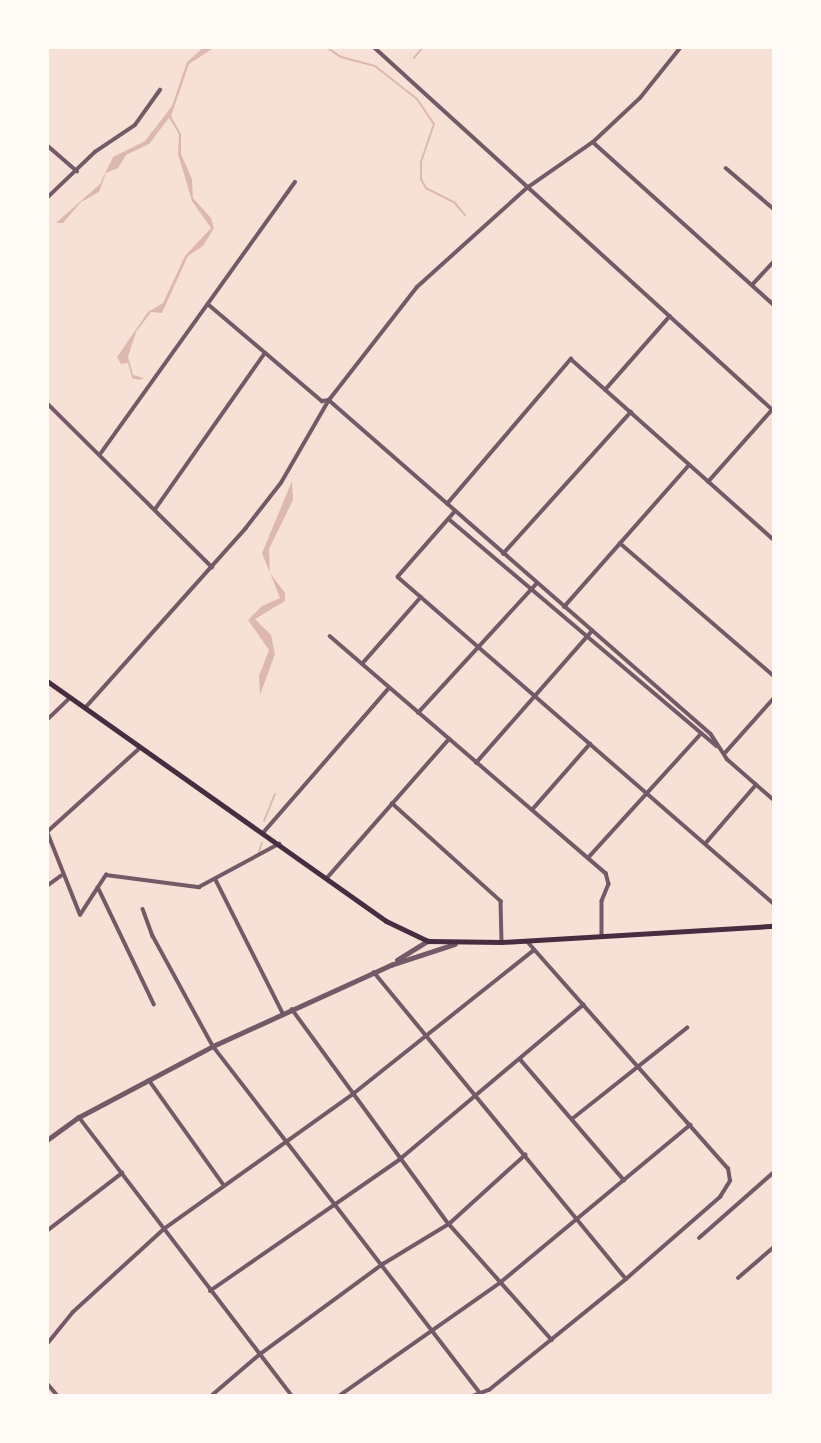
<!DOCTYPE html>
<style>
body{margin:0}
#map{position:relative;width:821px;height:1443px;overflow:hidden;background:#f7e1d7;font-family:"Work Sans",sans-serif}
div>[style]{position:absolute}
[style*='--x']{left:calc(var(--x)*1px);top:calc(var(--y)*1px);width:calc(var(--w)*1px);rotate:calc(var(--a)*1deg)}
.water>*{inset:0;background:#dcb8b0}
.stream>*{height:2px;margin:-1px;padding:0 1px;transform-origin:1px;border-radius:1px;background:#dcb8b0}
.minor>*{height:3.5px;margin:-1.75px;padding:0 1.75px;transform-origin:1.75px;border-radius:1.75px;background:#755966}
.tertiary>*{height:4.5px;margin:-2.25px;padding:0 2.25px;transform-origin:2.25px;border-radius:2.25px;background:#755966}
.secondary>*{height:5px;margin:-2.5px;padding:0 2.5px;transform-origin:2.5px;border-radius:2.5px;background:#4a2c40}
span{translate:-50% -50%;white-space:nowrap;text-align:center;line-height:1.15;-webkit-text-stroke:6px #fffaf5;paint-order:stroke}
.frame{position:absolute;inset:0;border:49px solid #fffaf5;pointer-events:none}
</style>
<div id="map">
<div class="water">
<i style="clip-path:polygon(204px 47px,215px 47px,189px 64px,171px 116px,181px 134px,181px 154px,192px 179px,193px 198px,211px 218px,214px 228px,203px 246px,188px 256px,162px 313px,151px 312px,136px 332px,128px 357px,133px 375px,144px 378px,139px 380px,132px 378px,128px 363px,121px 364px,117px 357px,148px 312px,163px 303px,185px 256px,211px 228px,192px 201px,178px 154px,179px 134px,169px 118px,149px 144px,126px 155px,118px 168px,106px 173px,99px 192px,81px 202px,63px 223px,56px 223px,100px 184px,113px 157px,145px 141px,172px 106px,187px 62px)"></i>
<i style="clip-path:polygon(292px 481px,293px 500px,269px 549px,270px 573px,285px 593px,285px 601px,255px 619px,271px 635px,275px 654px,260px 695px,259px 676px,269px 650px,248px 620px,262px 606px,280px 598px,262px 553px)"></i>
</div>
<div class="stream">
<i style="--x:326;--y:47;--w:18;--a:34"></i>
<i style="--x:341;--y:57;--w:35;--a:15"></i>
<i style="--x:375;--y:66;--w:53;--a:38.2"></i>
<i style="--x:417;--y:99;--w:30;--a:56"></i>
<i style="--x:434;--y:124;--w:39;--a:109"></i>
<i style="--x:421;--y:161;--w:18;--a:90"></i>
<i style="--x:421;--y:179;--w:10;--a:61"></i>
<i style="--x:426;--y:188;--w:31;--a:27"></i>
<i style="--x:454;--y:202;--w:17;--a:50"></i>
<i style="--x:414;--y:58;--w:14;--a:-51"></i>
<i style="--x:264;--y:821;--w:29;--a:-68"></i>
<i style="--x:259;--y:852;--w:10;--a:-73"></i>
</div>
<div class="minor">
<i style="--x:374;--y:47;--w:541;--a:42.3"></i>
<i style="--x:593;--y:142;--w:244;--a:42"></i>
<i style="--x:47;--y:145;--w:40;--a:41"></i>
<i style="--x:726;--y:168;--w:63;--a:40.5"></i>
<i style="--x:47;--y:198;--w:66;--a:-43.8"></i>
<i style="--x:95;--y:152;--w:48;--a:-34"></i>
<i style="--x:135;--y:125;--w:43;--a:-54.5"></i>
<i style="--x:752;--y:285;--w:33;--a:-47"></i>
<i style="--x:208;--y:304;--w:150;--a:40.4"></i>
<i style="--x:322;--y:401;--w:7;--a:-8"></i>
<i style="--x:329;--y:400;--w:507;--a:41.16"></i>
<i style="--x:711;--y:734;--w:30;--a:57"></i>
<i style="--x:727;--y:759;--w:62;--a:41.1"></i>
<i style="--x:605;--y:390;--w:98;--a:-48.7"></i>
<i style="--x:47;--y:403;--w:233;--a:44.8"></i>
<i style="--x:101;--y:453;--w:333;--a:-54.4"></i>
<i style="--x:708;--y:482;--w:96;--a:-48.4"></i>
<i style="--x:447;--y:504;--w:191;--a:-49.5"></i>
<i style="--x:571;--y:359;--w:272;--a:41.7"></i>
<i style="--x:156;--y:508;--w:189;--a:-54.9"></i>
<i style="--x:455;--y:512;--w:86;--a:131.2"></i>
<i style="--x:398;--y:577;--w:498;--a:41"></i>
<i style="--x:449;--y:519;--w:351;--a:40.3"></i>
<i style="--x:620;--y:543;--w:203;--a:40.8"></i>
<i style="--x:503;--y:554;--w:191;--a:-48"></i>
<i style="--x:564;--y:607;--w:189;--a:-48.6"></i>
<i style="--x:330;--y:636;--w:364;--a:40.7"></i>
<i style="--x:606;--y:873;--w:11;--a:75"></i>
<i style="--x:609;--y:884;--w:18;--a:112"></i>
<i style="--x:602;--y:901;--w:34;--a:90"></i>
<i style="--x:362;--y:664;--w:89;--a:-48.6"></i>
<i style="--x:86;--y:707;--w:239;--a:-48.2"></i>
<i style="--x:245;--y:529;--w:58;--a:-52"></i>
<i style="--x:281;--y:483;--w:96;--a:-60"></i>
<i style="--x:329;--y:400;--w:143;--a:-52.1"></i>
<i style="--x:417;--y:287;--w:148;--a:-42"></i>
<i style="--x:527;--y:188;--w:80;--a:-34.9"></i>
<i style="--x:593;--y:142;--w:64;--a:-43.1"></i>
<i style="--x:640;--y:98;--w:65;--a:-51.2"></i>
<i style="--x:418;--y:713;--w:176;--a:-47.5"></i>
<i style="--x:47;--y:720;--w:32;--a:-44"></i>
<i style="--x:725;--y:753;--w:74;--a:-48.3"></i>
<i style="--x:476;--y:763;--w:176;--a:-48.7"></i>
<i style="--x:392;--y:803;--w:147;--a:42"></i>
<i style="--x:501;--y:901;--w:41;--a:88.6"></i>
<i style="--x:532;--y:810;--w:88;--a:-48.7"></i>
<i style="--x:263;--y:833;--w:192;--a:-49"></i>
<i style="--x:705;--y:844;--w:78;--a:-49.2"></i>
<i style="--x:588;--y:858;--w:166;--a:-47.7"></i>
<i style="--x:327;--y:878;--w:185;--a:-48.7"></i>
<i style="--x:216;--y:880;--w:149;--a:63.3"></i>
<i style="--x:47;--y:886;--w:17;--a:-36"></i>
<i style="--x:98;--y:887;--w:130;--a:64.4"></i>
<i style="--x:143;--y:909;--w:29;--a:70"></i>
<i style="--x:153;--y:936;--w:125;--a:61.4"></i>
<i style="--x:213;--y:1046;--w:436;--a:52.4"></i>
<i style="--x:80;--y:915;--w:48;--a:-57"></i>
<i style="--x:106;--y:875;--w:94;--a:7.4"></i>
<i style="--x:199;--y:887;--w:91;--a:-28.3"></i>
<i style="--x:80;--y:915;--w:89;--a:-111.7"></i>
<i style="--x:47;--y:832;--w:125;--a:-42.1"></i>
<i style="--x:374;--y:972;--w:397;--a:50.6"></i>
<i style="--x:292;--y:1009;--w:266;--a:53.9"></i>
<i style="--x:449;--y:1224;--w:155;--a:48.4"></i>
<i style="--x:520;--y:1059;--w:160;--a:49.3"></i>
<i style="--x:149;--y:1080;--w:129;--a:54.5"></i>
<i style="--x:79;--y:1117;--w:351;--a:52.6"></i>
<i style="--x:572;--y:1119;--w:147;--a:-38.4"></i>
<i style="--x:47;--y:1231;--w:95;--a:-37.7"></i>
<i style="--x:699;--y:1238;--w:100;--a:-41.3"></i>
<i style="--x:738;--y:1278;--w:48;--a:-40.7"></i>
<i style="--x:210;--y:1291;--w:230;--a:-34.7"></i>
<i style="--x:399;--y:1160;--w:241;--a:-40.1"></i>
<i style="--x:47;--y:1344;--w:41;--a:-50.9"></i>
<i style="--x:73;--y:1312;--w:123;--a:-42.4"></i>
<i style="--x:164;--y:1229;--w:232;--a:-35.5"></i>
<i style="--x:353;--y:1094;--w:231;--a:-38.5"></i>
<i style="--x:47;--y:1383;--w:17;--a:50"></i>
<i style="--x:211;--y:1396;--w:63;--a:-40.5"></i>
<i style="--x:259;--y:1355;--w:154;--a:-36.3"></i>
<i style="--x:383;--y:1264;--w:77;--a:-31.2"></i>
<i style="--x:449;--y:1224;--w:103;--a:-42.2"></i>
<i style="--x:339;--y:1396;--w:198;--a:-35.1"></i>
<i style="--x:501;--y:1282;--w:246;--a:-39.7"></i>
<i style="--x:473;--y:1396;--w:17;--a:-21"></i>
<i style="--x:489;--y:1390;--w:176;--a:-39"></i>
<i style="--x:626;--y:1279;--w:125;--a:-41.1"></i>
<i style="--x:720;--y:1197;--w:19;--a:-58"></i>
<i style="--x:730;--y:1181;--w:12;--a:-99"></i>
<i style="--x:728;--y:1169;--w:303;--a:-131.5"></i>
</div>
<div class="tertiary">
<i style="--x:397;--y:960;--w:36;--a:-32"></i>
<i style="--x:47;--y:1140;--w:39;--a:-36"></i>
<i style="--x:79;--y:1117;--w:152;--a:-27.9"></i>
<i style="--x:213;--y:1046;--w:196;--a:-24.5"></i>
<i style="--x:391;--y:965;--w:67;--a:-18.2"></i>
</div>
<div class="secondary">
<i style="--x:47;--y:681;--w:415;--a:35.3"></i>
<i style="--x:386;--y:921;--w:47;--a:25.5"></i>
<i style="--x:428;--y:941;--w:74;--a:0.8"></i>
<i style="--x:502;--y:942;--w:272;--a:-3.4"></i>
</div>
<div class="frame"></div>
</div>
